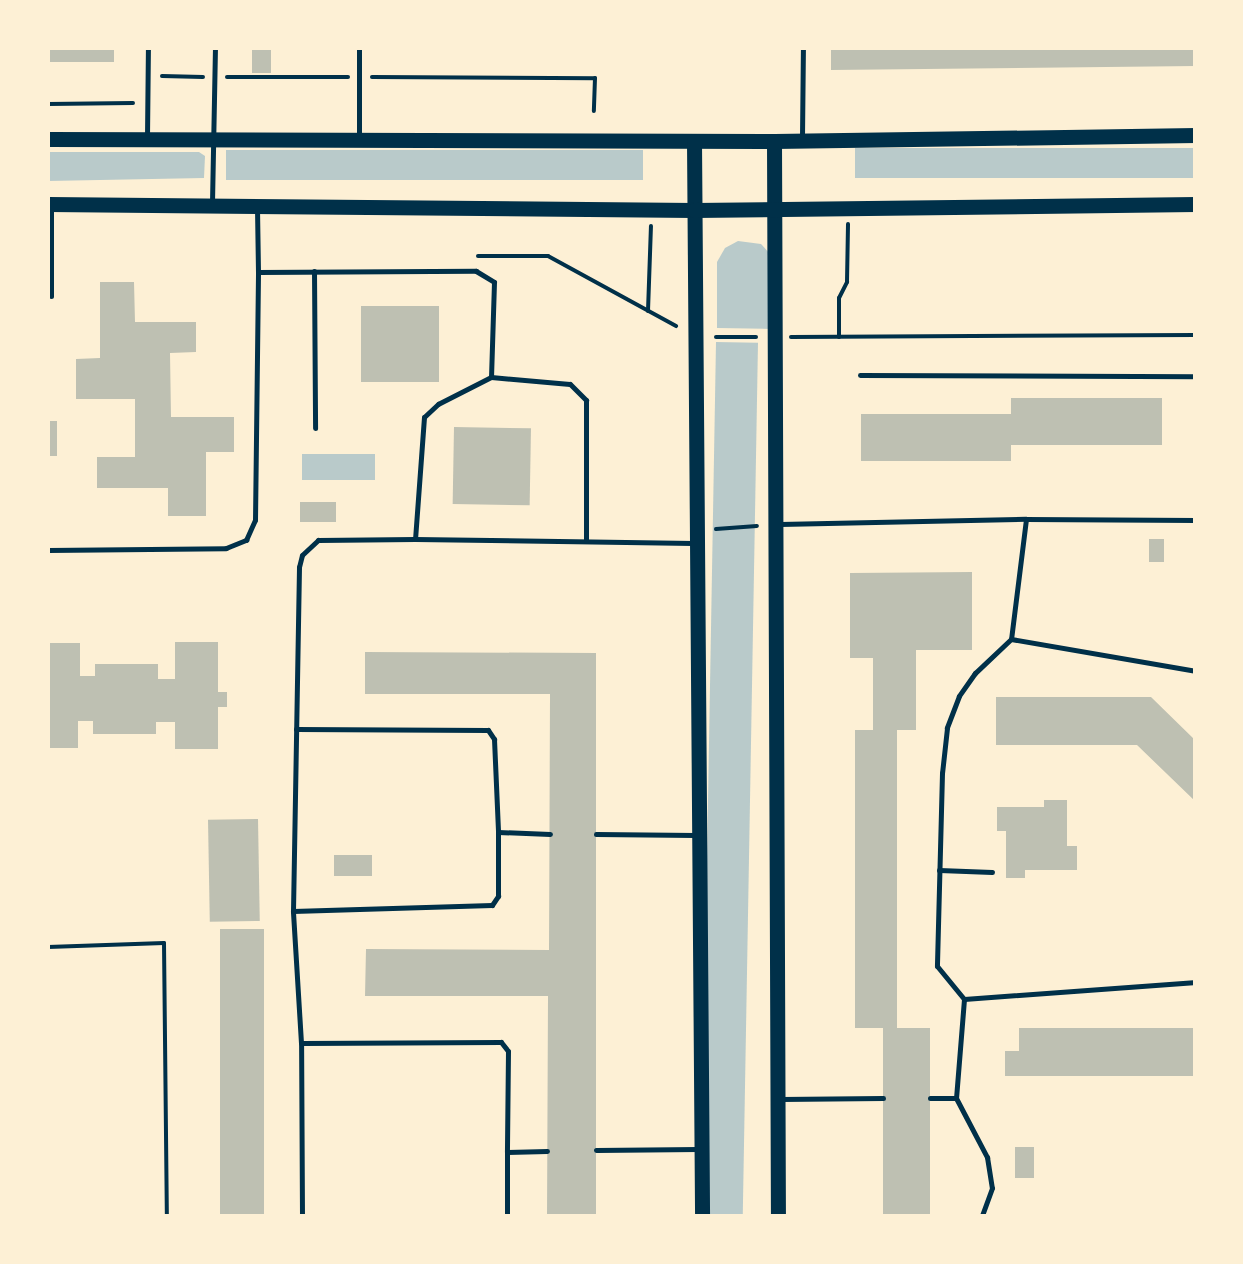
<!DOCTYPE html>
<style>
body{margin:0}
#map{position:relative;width:1243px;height:1264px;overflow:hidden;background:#fdf0d5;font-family:"Alegreya Sans",sans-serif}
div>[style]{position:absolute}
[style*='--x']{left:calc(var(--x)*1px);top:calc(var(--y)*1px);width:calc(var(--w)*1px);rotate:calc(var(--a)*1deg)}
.green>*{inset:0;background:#b9caca;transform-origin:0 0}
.building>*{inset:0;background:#bec0b2;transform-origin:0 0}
.path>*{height:4px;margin:-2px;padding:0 2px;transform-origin:2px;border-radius:2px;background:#003049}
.service>*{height:5px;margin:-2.5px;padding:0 2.5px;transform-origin:2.5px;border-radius:2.5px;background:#003049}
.secondary>*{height:15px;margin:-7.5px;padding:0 7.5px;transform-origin:7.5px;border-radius:7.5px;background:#003049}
span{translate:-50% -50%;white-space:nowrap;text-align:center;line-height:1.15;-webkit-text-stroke:8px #fdf0d5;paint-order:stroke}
.frame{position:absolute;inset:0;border:50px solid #fdf0d5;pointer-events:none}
</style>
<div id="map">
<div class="green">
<i style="left:1195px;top:148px;width:30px;height:340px;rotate:90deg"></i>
<i style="left:226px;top:150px;width:417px;height:30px"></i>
<i style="clip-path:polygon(48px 152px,199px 152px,205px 156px,204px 178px,48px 181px)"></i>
<i style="clip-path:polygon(738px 241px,761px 244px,770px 254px,772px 329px,717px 328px,717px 262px,725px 248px)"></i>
<i style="left:716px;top:342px;width:42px;height:874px;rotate:1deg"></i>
<i style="left:302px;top:454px;width:73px;height:26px"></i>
</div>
<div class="building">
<i style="left:48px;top:48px;width:66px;height:14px"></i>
<i style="left:252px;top:48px;width:19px;height:25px"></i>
<i style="clip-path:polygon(831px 48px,1196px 48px,1196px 66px,831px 70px)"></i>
<i style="clip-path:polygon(100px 282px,134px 282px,135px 322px,196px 322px,196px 352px,170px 353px,171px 417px,234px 417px,234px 452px,206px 452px,206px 516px,168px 516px,168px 488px,97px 488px,97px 457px,135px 457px,135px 399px,76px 399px,76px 359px,100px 358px)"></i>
<i style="left:361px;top:306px;width:78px;height:76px"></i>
<i style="clip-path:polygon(1011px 398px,1162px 398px,1162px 445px,1011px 445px,1011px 461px,861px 461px,861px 414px,1011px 414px)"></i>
<i style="left:48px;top:421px;width:9px;height:35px"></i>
<i style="left:454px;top:427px;width:77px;height:77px;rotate:1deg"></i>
<i style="left:336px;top:502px;width:20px;height:36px;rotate:90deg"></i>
<i style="left:1149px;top:539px;width:15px;height:23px"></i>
<i style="clip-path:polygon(972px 572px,972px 650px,916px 650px,916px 730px,897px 730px,897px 1028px,930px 1028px,930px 1216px,883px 1216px,883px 1028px,855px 1028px,855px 730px,873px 730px,873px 658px,850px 658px,850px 573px)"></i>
<i style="clip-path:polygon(175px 642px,218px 642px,218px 692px,227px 692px,227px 707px,218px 707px,218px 749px,175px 749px,175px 722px,156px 722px,156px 734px,93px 734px,93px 721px,78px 721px,78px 748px,48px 748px,48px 643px,80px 643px,80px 676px,95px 676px,95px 664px,158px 664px,158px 679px,175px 679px)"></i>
<i style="clip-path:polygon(365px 652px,596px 653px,596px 1216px,547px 1216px,548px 996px,365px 996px,366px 949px,549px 950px,550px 694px,365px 694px)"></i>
<i style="clip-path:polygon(996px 697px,1151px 697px,1196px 741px,1196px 802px,1137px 745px,996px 745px)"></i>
<i style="clip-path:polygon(1044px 800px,1067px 800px,1067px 846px,1077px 846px,1077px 870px,1025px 870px,1025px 878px,1006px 878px,1006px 831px,997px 831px,997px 807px,1044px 807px)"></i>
<i style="left:258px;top:819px;width:102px;height:50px;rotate:89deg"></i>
<i style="left:334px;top:855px;width:38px;height:21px"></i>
<i style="left:264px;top:929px;width:287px;height:44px;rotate:90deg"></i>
<i style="clip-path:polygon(1019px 1028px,1196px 1028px,1196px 1076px,1005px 1076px,1005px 1051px,1019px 1051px)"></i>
<i style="left:1015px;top:1147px;width:19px;height:31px"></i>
</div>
<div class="path">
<i style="--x:162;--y:76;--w:41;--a:1.4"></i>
<i style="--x:227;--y:77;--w:121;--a:0"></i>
<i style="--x:372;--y:77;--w:223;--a:0.3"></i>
<i style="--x:595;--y:78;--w:33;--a:92"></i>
<i style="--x:48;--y:104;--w:85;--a:-0.7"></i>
<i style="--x:478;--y:256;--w:70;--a:0"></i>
<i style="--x:548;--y:256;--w:146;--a:28.7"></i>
<i style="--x:648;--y:311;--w:85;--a:-88"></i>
<i style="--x:716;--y:337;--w:40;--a:0"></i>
<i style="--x:791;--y:337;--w:405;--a:-0.3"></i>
<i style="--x:839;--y:337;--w:39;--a:-90"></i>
<i style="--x:839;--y:298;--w:18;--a:-63"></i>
<i style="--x:847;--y:282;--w:58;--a:-89"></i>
<i style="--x:716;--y:529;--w:41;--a:-4.2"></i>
<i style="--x:48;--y:947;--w:116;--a:-2"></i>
<i style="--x:164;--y:943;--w:273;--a:89.4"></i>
</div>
<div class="service">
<i style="--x:359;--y:48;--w:89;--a:90"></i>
<i style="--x:147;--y:137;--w:89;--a:-89.4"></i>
<i style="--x:802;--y:137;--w:89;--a:-89.4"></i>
<i style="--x:212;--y:203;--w:155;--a:-88.9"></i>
<i style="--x:257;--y:208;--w:64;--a:89.1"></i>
<i style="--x:258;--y:272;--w:218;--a:-0.3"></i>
<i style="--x:476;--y:271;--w:21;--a:31"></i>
<i style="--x:494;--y:282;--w:95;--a:91.8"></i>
<i style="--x:491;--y:377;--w:59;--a:153"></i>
<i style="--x:438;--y:404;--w:19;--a:137"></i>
<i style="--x:424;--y:417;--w:122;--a:94.2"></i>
<i style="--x:415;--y:539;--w:278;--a:0.8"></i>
<i style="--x:51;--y:209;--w:87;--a:90"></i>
<i style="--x:314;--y:271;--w:157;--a:89.6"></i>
<i style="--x:860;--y:375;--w:336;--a:0.2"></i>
<i style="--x:491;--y:377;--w:79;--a:5.1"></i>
<i style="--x:570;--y:384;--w:23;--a:45"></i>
<i style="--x:586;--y:400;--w:141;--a:90"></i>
<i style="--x:1026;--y:519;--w:170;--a:0.3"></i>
<i style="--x:780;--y:524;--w:246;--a:-1.2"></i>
<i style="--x:1026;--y:519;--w:121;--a:97.1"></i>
<i style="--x:1011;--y:639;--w:50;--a:136.6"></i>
<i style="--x:975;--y:673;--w:28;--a:125"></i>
<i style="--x:959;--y:696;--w:34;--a:111"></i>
<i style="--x:947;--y:728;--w:45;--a:96.3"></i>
<i style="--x:942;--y:773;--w:193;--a:91.5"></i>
<i style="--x:937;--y:966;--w:43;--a:50.7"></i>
<i style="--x:964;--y:999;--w:99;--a:94.6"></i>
<i style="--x:956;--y:1098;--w:67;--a:62.3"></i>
<i style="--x:987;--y:1157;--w:31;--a:81"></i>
<i style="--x:992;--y:1188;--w:30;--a:110"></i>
<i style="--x:48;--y:550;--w:178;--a:-0.6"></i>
<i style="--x:226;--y:548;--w:22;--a:-22"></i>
<i style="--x:246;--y:540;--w:22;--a:-66"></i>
<i style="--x:255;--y:520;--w:248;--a:-89.3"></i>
<i style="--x:1011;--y:639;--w:188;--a:9.8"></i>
<i style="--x:296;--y:729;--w:192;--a:0.3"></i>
<i style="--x:488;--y:730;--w:11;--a:56"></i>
<i style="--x:494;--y:739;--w:93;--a:87.5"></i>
<i style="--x:596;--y:834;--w:99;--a:0.6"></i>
<i style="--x:939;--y:870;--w:53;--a:2.2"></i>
<i style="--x:293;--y:911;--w:199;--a:-1.7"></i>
<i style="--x:492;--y:905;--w:11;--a:-56"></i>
<i style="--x:498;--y:896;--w:64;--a:-90"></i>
<i style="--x:498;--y:832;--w:52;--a:2.2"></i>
<i style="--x:964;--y:999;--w:233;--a:-4.2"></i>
<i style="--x:302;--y:1043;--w:199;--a:-0.3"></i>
<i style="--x:501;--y:1042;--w:11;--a:52"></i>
<i style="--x:508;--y:1051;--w:101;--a:90.6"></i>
<i style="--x:930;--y:1098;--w:26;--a:0"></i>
<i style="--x:781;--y:1099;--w:102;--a:-0.6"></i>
<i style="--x:596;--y:1150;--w:102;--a:-0.6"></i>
<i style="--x:302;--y:1216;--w:173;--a:-90.3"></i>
<i style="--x:301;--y:1043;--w:132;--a:-93.5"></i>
<i style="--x:293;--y:911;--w:344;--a:-89"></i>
<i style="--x:299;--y:567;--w:12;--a:-76"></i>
<i style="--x:302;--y:555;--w:22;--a:-43"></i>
<i style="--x:318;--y:540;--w:97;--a:-0.6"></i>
<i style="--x:302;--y:1216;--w:21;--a:0"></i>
<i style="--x:507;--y:1216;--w:64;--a:-90"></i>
<i style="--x:507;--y:1152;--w:40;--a:-1.4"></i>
</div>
<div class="secondary">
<i style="--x:48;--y:139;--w:726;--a:0.16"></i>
<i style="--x:774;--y:141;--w:422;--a:-0.8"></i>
<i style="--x:694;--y:141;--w:1075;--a:89.57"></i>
<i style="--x:774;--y:141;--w:1075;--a:89.79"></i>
<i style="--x:48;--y:204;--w:646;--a:0.53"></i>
<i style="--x:694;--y:210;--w:502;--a:-0.68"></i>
</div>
<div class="frame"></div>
</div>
